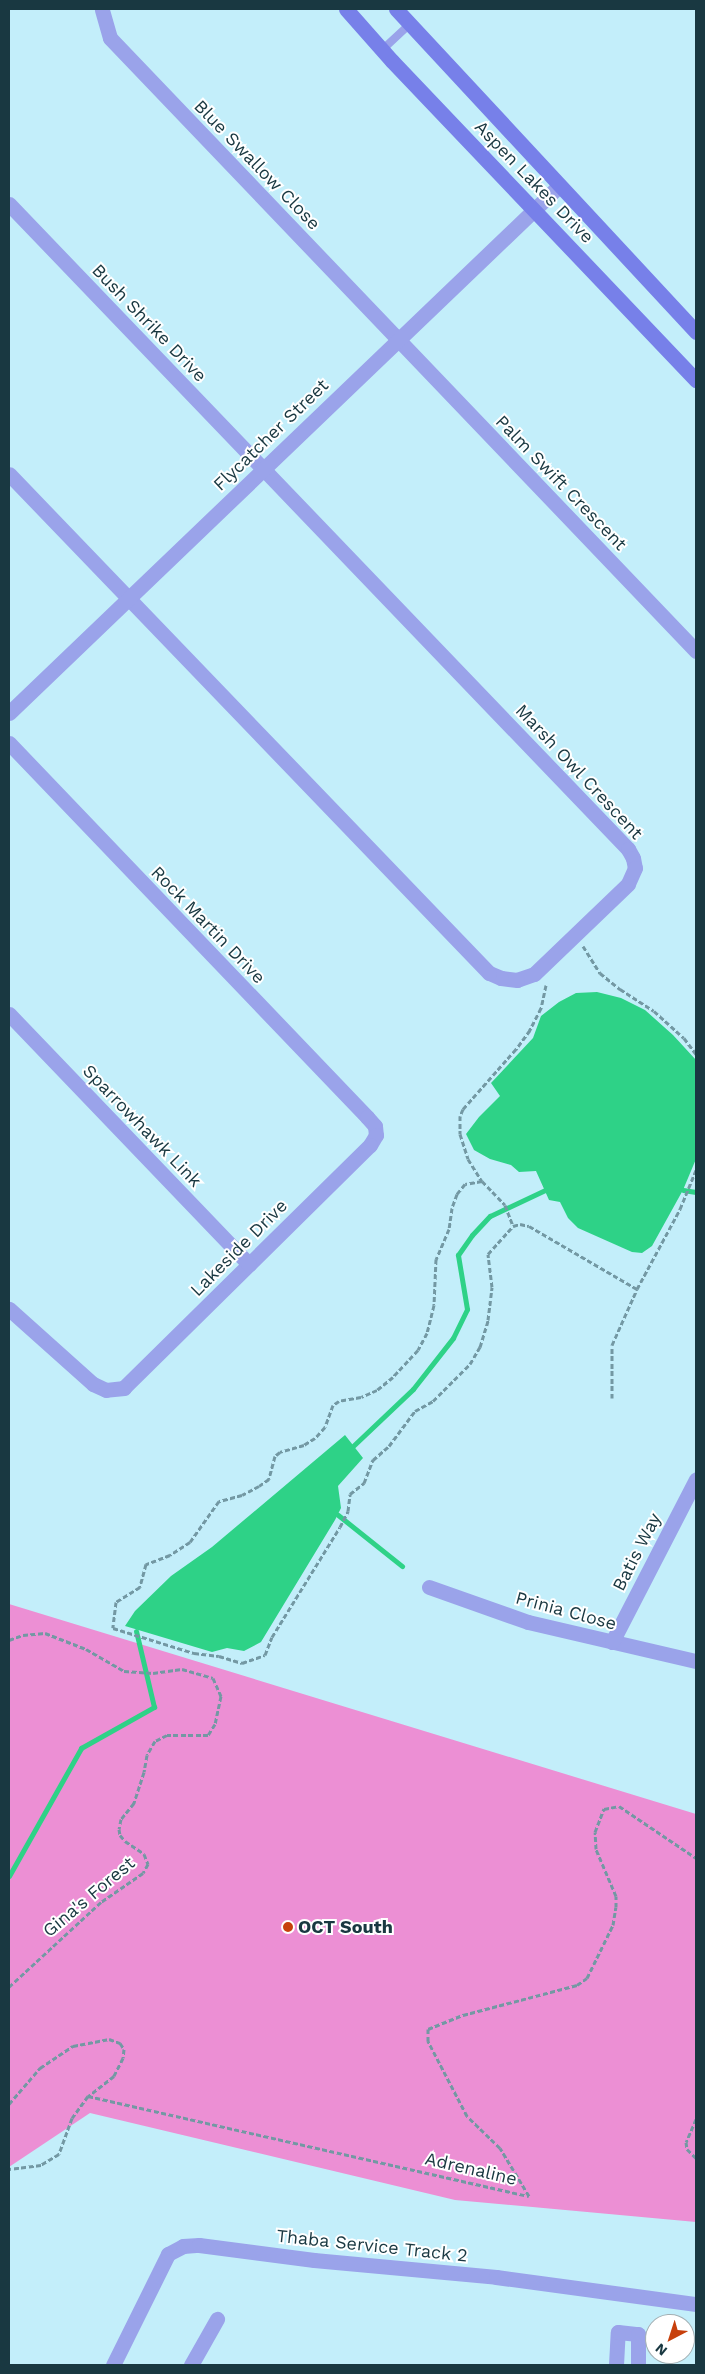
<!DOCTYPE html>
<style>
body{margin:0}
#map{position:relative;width:705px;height:2374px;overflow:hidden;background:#c3eefa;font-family:"Work Sans",sans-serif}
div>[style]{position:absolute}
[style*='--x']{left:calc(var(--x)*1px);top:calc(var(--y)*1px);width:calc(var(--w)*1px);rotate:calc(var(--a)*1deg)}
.green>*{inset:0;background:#ec8fd4}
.water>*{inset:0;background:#2ed287}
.stream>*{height:5px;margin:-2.5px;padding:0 2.5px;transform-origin:2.5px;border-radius:2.5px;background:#2ed287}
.path>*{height:3px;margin-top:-1.5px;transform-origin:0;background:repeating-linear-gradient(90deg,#7398a3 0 5px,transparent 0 7.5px)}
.lane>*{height:8px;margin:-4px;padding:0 4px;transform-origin:4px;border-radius:4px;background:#9aa3ea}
.street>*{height:15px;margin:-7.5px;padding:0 7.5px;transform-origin:7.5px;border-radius:7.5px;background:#9aa3ea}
.secondary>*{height:15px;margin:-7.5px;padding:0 7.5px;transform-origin:7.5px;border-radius:7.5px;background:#7780e9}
.dots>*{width:14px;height:14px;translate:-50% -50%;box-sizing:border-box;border:2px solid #fff;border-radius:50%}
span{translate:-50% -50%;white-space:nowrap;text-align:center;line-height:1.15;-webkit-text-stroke:4px #fff;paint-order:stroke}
.street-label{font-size:18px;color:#193841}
.poi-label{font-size:18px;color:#193841;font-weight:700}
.left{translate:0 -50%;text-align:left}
.frame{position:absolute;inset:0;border:10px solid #193841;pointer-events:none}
.north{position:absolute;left:645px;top:2314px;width:50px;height:50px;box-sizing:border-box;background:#fff;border:1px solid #a3afb3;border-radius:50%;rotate:220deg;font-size:14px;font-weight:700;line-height:20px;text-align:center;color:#193841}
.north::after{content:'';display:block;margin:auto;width:18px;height:22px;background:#c7400c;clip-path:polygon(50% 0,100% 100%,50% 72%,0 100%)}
</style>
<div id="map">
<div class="green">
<i style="clip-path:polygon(9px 1604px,696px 1814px,696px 2222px,455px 2200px,90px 2113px,9px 2167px)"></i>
</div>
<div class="water">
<i style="clip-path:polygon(597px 992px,621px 998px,645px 1010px,673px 1035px,696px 1060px,696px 1159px,683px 1190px,652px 1246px,642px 1253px,632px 1252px,578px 1228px,568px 1218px,560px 1202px,549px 1200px,536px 1171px,519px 1172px,511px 1165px,490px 1159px,474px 1150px,466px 1134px,479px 1117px,500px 1096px,491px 1083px,533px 1038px,541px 1016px,559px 1002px,576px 993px)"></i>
<i style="clip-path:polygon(345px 1435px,363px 1458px,338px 1486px,341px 1508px,335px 1520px,261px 1642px,244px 1651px,227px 1648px,212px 1652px,125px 1626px,135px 1611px,171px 1576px,212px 1547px)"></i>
</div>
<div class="stream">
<i style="--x:683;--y:1190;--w:13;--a:9"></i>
<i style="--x:353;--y:1446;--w:83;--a:-43.5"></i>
<i style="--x:413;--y:1389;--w:65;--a:-51.9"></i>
<i style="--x:453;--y:1338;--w:32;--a:-64"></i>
<i style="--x:467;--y:1309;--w:55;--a:-99.5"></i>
<i style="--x:458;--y:1255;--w:24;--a:-55"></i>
<i style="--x:472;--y:1235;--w:26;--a:-47"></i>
<i style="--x:490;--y:1216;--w:61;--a:-25.3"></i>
<i style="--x:338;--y:1515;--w:82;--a:38.6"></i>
<i style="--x:9;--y:1876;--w:147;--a:-60.6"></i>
<i style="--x:81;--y:1748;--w:84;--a:-29.3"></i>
<i style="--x:154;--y:1707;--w:78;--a:-103.3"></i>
</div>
<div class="path">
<i style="--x:583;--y:946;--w:32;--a:58"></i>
<i style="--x:600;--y:973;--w:26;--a:39"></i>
<i style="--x:620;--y:989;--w:40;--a:32.9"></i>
<i style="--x:654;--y:1011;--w:40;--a:42"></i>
<i style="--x:684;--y:1038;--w:20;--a:53"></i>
<i style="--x:546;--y:985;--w:24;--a:102"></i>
<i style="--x:541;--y:1008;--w:25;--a:117"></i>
<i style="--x:530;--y:1030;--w:24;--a:126"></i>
<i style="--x:516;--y:1049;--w:80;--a:131.5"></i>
<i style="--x:463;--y:1109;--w:8;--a:113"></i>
<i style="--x:460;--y:1116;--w:18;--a:90"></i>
<i style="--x:460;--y:1134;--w:26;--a:72"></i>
<i style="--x:468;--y:1159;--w:26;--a:58"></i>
<i style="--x:482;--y:1181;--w:17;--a:170"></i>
<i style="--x:465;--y:1184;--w:13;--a:129"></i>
<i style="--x:457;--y:1194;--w:15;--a:110"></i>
<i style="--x:452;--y:1208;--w:21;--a:98"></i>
<i style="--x:449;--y:1229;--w:33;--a:113"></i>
<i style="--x:436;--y:1259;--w:46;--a:92.5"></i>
<i style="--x:434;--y:1305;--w:29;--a:104"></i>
<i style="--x:427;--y:1333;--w:19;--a:118"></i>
<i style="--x:418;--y:1350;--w:37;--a:133"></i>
<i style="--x:393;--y:1377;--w:21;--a:141"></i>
<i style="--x:377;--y:1390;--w:17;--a:156"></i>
<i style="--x:361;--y:1397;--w:22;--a:170"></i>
<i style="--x:339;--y:1401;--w:7;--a:146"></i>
<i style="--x:333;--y:1405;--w:23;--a:110"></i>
<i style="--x:325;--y:1427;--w:15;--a:132"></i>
<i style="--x:315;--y:1438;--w:13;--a:148"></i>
<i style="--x:304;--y:1445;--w:25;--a:164"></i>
<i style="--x:280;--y:1452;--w:6;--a:141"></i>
<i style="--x:275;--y:1456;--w:24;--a:105"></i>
<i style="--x:269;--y:1479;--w:12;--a:145"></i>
<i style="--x:259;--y:1486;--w:19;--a:152"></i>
<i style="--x:242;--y:1495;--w:24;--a:165"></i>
<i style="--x:219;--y:1501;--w:50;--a:125.3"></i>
<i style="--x:190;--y:1542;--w:24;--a:147"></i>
<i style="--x:170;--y:1555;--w:26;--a:159"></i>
<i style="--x:146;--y:1564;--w:24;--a:105"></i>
<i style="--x:140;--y:1587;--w:28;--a:148"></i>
<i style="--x:116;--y:1602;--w:26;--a:97"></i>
<i style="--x:113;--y:1628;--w:85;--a:17.2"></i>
<i style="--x:194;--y:1653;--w:25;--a:7"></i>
<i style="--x:219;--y:1656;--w:24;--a:17"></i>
<i style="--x:242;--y:1663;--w:24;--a:-19"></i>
<i style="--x:265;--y:1655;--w:19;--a:-69"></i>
<i style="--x:272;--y:1637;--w:129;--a:-58.3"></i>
<i style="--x:340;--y:1527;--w:18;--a:-63"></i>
<i style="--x:348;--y:1511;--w:17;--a:-83"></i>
<i style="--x:350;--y:1494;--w:18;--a:-38"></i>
<i style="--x:364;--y:1483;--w:25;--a:-69"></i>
<i style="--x:373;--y:1460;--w:21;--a:-41"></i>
<i style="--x:389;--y:1446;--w:44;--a:-53.4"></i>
<i style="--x:415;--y:1411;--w:21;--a:-29"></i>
<i style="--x:433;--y:1401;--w:52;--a:-45"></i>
<i style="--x:470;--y:1364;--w:20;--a:-60"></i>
<i style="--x:480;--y:1347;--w:28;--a:-73"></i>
<i style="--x:488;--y:1320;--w:33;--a:-83"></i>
<i style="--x:492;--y:1287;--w:33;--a:-97"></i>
<i style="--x:488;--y:1254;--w:38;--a:-48"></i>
<i style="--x:513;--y:1226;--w:7;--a:-16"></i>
<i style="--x:520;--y:1224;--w:9;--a:13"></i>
<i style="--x:529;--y:1226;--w:125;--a:30.3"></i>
<i style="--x:482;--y:1181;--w:33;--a:46"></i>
<i style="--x:505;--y:1205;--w:22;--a:69"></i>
<i style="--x:612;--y:1398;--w:53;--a:-90"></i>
<i style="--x:612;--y:1345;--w:61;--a:-65.9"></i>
<i style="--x:637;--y:1289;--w:91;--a:-61.7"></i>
<i style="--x:680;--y:1209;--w:42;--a:-67.7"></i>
<i style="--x:9;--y:1640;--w:15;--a:-20"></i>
<i style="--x:23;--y:1635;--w:22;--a:-5"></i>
<i style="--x:45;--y:1633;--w:44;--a:21.3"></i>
<i style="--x:86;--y:1649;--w:44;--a:30.1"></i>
<i style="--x:124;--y:1671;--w:29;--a:4"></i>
<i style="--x:153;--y:1673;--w:29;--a:-8"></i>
<i style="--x:182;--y:1669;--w:32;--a:16"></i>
<i style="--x:213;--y:1678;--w:20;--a:66"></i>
<i style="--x:221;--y:1696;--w:29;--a:102"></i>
<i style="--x:215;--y:1724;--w:13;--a:122"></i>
<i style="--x:208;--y:1735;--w:41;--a:180"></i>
<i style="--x:167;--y:1735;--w:13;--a:153"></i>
<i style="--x:155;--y:1741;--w:16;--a:120"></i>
<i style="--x:147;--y:1755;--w:17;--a:100"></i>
<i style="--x:144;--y:1772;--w:33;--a:108"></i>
<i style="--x:134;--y:1803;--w:21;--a:129"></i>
<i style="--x:121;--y:1819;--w:10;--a:101"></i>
<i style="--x:119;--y:1829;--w:6;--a:81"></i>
<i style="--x:120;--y:1835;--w:8;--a:50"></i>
<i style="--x:125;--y:1841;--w:23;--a:34"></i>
<i style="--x:144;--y:1854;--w:11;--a:68"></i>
<i style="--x:148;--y:1864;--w:10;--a:119"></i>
<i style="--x:143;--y:1873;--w:51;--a:145.4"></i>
<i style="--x:101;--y:1902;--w:125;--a:137.3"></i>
<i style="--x:88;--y:2096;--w:452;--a:12.8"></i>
<i style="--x:529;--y:2196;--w:56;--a:-121.1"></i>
<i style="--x:500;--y:2148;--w:46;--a:-135.9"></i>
<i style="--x:467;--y:2116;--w:85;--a:-117.5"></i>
<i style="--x:428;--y:2041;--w:12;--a:-90"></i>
<i style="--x:428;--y:2029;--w:38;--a:-22"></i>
<i style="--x:463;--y:2015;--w:118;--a:-14.7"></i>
<i style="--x:577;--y:1985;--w:12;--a:-35"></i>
<i style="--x:587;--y:1978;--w:59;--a:-63.9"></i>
<i style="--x:613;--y:1925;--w:18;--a:-81"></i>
<i style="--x:616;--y:1907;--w:11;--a:-90"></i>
<i style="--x:616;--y:1896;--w:51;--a:-113.1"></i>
<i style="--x:596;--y:1849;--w:17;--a:-93"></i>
<i style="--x:595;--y:1832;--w:25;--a:-69"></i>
<i style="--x:604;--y:1809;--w:15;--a:-11"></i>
<i style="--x:619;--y:1806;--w:93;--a:34"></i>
<i style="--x:9;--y:2104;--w:48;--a:-49.3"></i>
<i style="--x:40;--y:2068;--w:40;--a:-34"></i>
<i style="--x:73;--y:2046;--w:37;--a:-11"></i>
<i style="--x:109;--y:2039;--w:12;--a:20"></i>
<i style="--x:120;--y:2043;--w:7;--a:56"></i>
<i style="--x:124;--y:2049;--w:9;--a:96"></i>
<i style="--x:123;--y:2058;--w:20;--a:117"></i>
<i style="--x:114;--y:2076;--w:33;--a:142"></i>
<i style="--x:88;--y:2096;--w:27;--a:126"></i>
<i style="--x:72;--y:2118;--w:38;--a:110"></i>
<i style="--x:59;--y:2154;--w:21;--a:149"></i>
<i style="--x:41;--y:2165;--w:32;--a:173"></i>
<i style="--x:696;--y:2119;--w:25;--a:113"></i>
<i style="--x:686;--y:2142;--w:7;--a:82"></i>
<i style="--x:687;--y:2149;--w:13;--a:45"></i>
</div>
<div class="lane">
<i style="--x:382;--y:50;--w:38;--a:-43"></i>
</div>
<div class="street">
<i style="--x:102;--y:10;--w:29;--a:74"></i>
<i style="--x:110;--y:38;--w:848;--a:46.29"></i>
<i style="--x:9;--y:204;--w:894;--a:46.18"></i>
<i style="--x:628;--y:849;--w:10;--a:61"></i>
<i style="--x:633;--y:858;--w:10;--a:79"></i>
<i style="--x:635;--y:868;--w:17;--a:114"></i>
<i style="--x:628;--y:884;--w:130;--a:136.2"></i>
<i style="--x:534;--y:974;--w:18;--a:161"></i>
<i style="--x:517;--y:980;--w:16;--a:-173"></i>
<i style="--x:501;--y:978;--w:13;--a:-157"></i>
<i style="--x:489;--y:973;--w:692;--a:-133.89"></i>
<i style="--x:9;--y:713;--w:762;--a:-43.78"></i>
<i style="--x:9;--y:743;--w:518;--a:46.25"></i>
<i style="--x:367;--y:1117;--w:12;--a:48"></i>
<i style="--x:375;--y:1126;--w:9;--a:84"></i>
<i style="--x:376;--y:1135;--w:12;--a:121"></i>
<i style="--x:370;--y:1145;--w:346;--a:135.4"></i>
<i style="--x:124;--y:1388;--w:18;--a:174"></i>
<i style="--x:106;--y:1390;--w:14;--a:-155"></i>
<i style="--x:93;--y:1384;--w:113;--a:-138.2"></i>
<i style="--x:9;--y:1014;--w:347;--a:46.2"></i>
<i style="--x:429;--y:1587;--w:105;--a:19.5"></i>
<i style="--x:528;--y:1622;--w:172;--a:13.1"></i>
<i style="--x:612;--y:1642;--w:183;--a:-62.7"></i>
<i style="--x:113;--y:2365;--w:124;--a:-63.6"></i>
<i style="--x:168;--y:2254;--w:17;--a:-28"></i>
<i style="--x:183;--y:2246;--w:16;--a:-4"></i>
<i style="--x:199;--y:2245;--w:116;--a:7.4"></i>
<i style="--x:314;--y:2260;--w:183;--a:5.3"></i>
<i style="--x:496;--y:2277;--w:202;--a:7.7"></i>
<i style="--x:191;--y:2365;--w:53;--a:-60.5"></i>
<i style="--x:616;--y:2365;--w:33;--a:-87"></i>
<i style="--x:618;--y:2332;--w:20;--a:6"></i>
<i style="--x:638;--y:2334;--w:31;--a:90"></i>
</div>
<div class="secondary">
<i style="--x:346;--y:9;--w:69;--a:48.5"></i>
<i style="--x:392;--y:61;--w:441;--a:46.4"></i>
<i style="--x:396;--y:9;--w:441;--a:47.1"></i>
</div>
<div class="dots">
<i style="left:288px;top:1927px;background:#c7400c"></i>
</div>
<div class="street-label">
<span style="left:257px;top:165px;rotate:46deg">Blue Swallow Close</span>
<span style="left:534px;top:182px;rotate:46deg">Aspen Lakes Drive</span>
<span style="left:149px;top:323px;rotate:46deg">Bush Shrike Drive</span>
<span style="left:271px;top:435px;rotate:-44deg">Flycatcher Street</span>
<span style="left:561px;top:483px;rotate:46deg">Palm Swift Crescent</span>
<span style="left:579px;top:772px;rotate:47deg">Marsh Owl Crescent</span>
<span style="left:208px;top:925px;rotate:46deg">Rock Martin Drive</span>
<span style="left:142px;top:1126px;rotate:46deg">Sparrowhawk Link</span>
<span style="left:239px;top:1248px;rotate:-45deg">Lakeside Drive</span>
<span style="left:637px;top:1552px;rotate:-63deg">Batis Way</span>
<span style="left:566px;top:1611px;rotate:15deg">Prinia Close</span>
<span style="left:89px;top:1897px;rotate:-40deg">Gina's Forest</span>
<span style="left:471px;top:2169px;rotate:13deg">Adrenaline</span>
<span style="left:372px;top:2246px;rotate:6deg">Thaba Service Track 2</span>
</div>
<div class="poi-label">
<span class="left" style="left:298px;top:1927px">OCT South</span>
</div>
<div class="frame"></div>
<div class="north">N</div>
</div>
